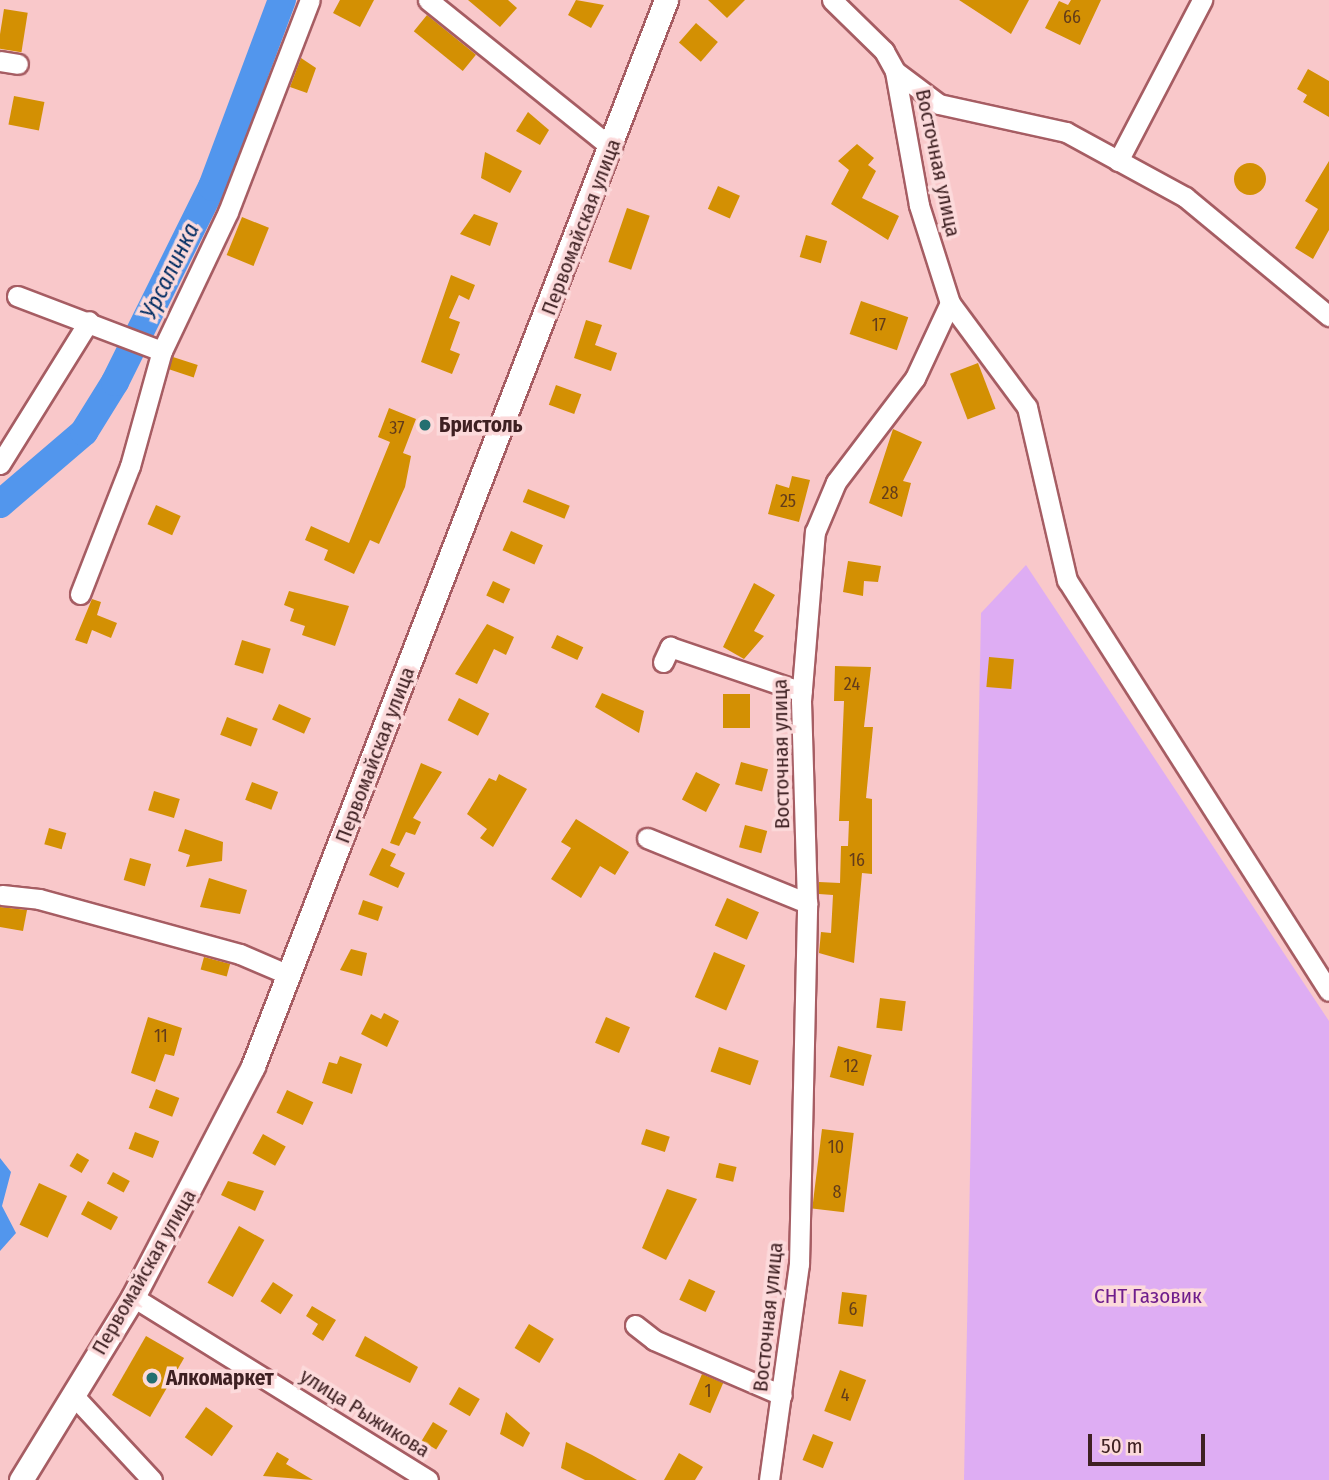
<!DOCTYPE html>
<meta charset="utf-8">
<style>
body{margin:0}
#map{position:relative;width:1329px;height:1480px;overflow:hidden;background:#f9c8ca;font-family:"Fira Sans Condensed",sans-serif}
div>[style]{position:absolute}
[style*='--x']{left:calc(var(--x)*1px);top:calc(var(--y)*1px);width:calc(var(--w)*1px);rotate:calc(var(--a)*1deg)}
.green>*{inset:0;background:#deadf3}
.water>*{inset:0;background:#5296ed}
.river>*{height:28px;margin:-14px;padding:0 14px;transform-origin:14px;border-radius:14px;background:#5296ed}
.building>*{inset:0;background:#d39003;transform-origin:0 0}
.round{border-radius:50%}
.roads{filter:drop-shadow(2px 0 #a65d63) drop-shadow(-2px 0 #a65d63) drop-shadow(0 2px #a65d63) drop-shadow(0 -2px #a65d63)}
.minor>*{height:19px;margin:-9.5px;padding:0 9.5px;transform-origin:9.5px;border-radius:9.5px;background:#fff}
.major>*{height:23px;margin:-11.5px;padding:0 11.5px;transform-origin:11.5px;border-radius:11.5px;background:#fff}
.dots>*{width:19px;height:19px;translate:-50% -50%;box-sizing:border-box;border:4px solid #fcdadb;border-radius:50%}
span{translate:-50% -50%;white-space:nowrap;text-align:center;line-height:1.15;-webkit-text-stroke:7px #fcdadb;paint-order:stroke}
.number-label{font-size:18px;color:#633c1a}
.number-label span{-webkit-text-stroke-width:0}
.street-label{font-size:21px;color:#3e2022}
.poi-label{font-size:21px;color:#3e2022;font-weight:700}
.left{translate:0 -50%;text-align:left}
.park-label{font-size:21px;color:#6f1d8c}
.water-label{font-size:23px;color:#002c62;font-style:italic}
.scale{position:absolute;left:1088px;top:1434px;width:117px;height:32px;box-sizing:border-box;border:4px solid #3e2022;border-top:0;padding-left:9px;font-size:21px;line-height:24px;white-space:nowrap;color:#3e2022;-webkit-text-stroke:5px #fcdadb;paint-order:stroke}
</style>
<div id="map">
<div class="green">
<i style="clip-path:polygon(1026px 565px,1329px 1021px,1329px 1480px,964px 1480px,981px 613px)"></i>
</div>
<div class="water">
<i style="clip-path:polygon(0 1158px,11px 1172px,2px 1206px,16px 1233px,0 1251px)"></i>
</div>
<div class="river">
<i style="--x:0;--y:504;--w:111;--a:-40.6"></i>
<i style="--x:84;--y:432;--w:59;--a:-58.2"></i>
<i style="--x:115;--y:382;--w:218;--a:-63.6"></i>
<i style="--x:212;--y:187;--w:200;--a:-69.5"></i>
</div>
<div class="building">
<i style="clip-path:polygon(340px 0,374px 0,360px 27px,333px 13px)"></i>
<i style="clip-path:polygon(468px 0,508px 0,517px 8px,500px 27px)"></i>
<i style="clip-path:polygon(576px 0,604px 5px,591px 28px,568px 15px)"></i>
<i style="clip-path:polygon(708px 0,745px 0,727px 18px)"></i>
<i style="clip-path:polygon(959px 0,1029px 0,1011px 34px)"></i>
<i style="clip-path:polygon(1071px 0,1101px 0,1080px 45px,1045px 28px,1059px 1px,1068px 5px)"></i>
<i style="left:4px;top:9px;width:24px;height:40px;rotate:9deg"></i>
<i style="left:427px;top:15px;width:63px;height:21px;rotate:39deg"></i>
<i style="left:696px;top:23px;width:29px;height:26px;rotate:41deg"></i>
<i style="clip-path:polygon(301px 58px,316px 68px,307px 93px,290px 87px)"></i>
<i style="clip-path:polygon(1308px 69px,1329px 81px,1329px 117px,1303px 102px,1307px 95px,1297px 89px)"></i>
<i style="left:14px;top:96px;width:31px;height:29px;rotate:11deg"></i>
<i style="clip-path:polygon(528px 112px,549px 130px,540px 145px,516px 131px)"></i>
<i style="clip-path:polygon(857px 144px,874px 158px,868px 165px,876px 171px,862px 198px,899px 216px,888px 240px,831px 204px,849px 170px,838px 161px)"></i>
<i style="clip-path:polygon(485px 152px,522px 171px,510px 193px,481px 178px)"></i>
<i style="clip-path:polygon(1329px 161px,1329px 230px,1313px 259px,1295px 248px,1318px 209px,1305px 201px)"></i>
<i class="round" style="left:1234px;top:163px;width:32px;height:32px"></i>
<i style="left:718px;top:186px;width:24px;height:25px;rotate:24deg"></i>
<i style="left:627px;top:208px;width:24px;height:57px;rotate:19deg"></i>
<i style="clip-path:polygon(474px 214px,498px 223px,490px 246px,460px 234px)"></i>
<i style="left:242px;top:217px;width:29px;height:41px;rotate:22deg"></i>
<i style="left:806px;top:235px;width:22px;height:23px;rotate:16deg"></i>
<i style="clip-path:polygon(451px 275px,475px 285px,469px 300px,459px 295px,449px 318px,460px 322px,450px 350px,460px 354px,452px 374px,421px 362px)"></i>
<i style="left:861px;top:301px;width:50px;height:35px;rotate:19deg"></i>
<i style="clip-path:polygon(586px 320px,602px 325px,595px 345px,617px 353px,611px 371px,574px 358px)"></i>
<i style="left:173px;top:357px;width:26px;height:13px;rotate:18deg"></i>
<i style="left:978px;top:363px;width:49px;height:30px;rotate:69deg"></i>
<i style="left:556px;top:385px;width:27px;height:21px;rotate:20deg"></i>
<i style="clip-path:polygon(389px 408px,416px 419px,403px 453px,411px 456px,405px 487px,379px 544px,370px 540px,354px 574px,324px 560px,328px 550px,305px 540px,311px 526px,349px 543px,390px 442px,378px 437px)"></i>
<i style="clip-path:polygon(893px 429px,922px 442px,903px 481px,911px 483px,902px 517px,869px 503px)"></i>
<i style="clip-path:polygon(792px 476px,810px 480px,799px 522px,768px 514px,776px 484px,789px 488px)"></i>
<i style="left:528px;top:489px;width:45px;height:14px;rotate:22deg"></i>
<i style="left:156px;top:505px;width:27px;height:21px;rotate:24deg"></i>
<i style="left:511px;top:531px;width:35px;height:21px;rotate:24deg"></i>
<i style="clip-path:polygon(848px 561px,881px 566px,878px 582px,864px 581px,863px 596px,843px 592px)"></i>
<i style="left:493px;top:581px;width:19px;height:16px;rotate:25deg"></i>
<i style="clip-path:polygon(754px 583px,775px 595px,754px 631px,764px 636px,744px 659px,723px 647px)"></i>
<i style="clip-path:polygon(289px 591px,349px 606px,335px 646px,302px 635px,305px 626px,290px 621px,294px 609px,284px 605px)"></i>
<i style="clip-path:polygon(92px 599px,101px 602px,97px 615px,117px 623px,111px 638px,92px 630px,87px 644px,75px 640px)"></i>
<i style="clip-path:polygon(487px 624px,514px 637px,506px 655px,494px 649px,477px 684px,455px 674px)"></i>
<i style="left:557px;top:635px;width:29px;height:14px;rotate:25deg"></i>
<i style="left:242px;top:640px;width:30px;height:26px;rotate:17deg"></i>
<i style="left:989px;top:657px;width:25px;height:30px;rotate:5deg"></i>
<i style="clip-path:polygon(835px 666px,871px 667px,864px 727px,873px 727px,866px 798px,872px 799px,872px 874px,862px 873px,854px 963px,819px 953px,821px 932px,831px 933px,833px 895px,819px 894px,819px 882px,840px 883px,841px 846px,848px 846px,849px 821px,839px 821px,844px 701px,834px 701px)"></i>
<i style="clip-path:polygon(602px 693px,644px 711px,639px 733px,595px 707px)"></i>
<i style="left:723px;top:694px;width:27px;height:34px"></i>
<i style="left:459px;top:698px;width:34px;height:25px;rotate:27deg"></i>
<i style="left:279px;top:704px;width:35px;height:17px;rotate:24deg"></i>
<i style="left:227px;top:717px;width:33px;height:19px;rotate:21deg"></i>
<i style="left:741px;top:762px;width:28px;height:23px;rotate:15deg"></i>
<i style="clip-path:polygon(421px 763px,442px 772px,413px 818px,421px 822px,415px 835px,406px 832px,399px 846px,390px 843px)"></i>
<i style="left:696px;top:772px;width:27px;height:31px;rotate:27deg"></i>
<i style="clip-path:polygon(499px 774px,527px 789px,493px 847px,480px 838px,487px 829px,467px 814px,489px 778px,496px 781px)"></i>
<i style="left:252px;top:782px;width:28px;height:19px;rotate:21deg"></i>
<i style="left:154px;top:791px;width:27px;height:20px;rotate:17deg"></i>
<i style="clip-path:polygon(576px 819px,629px 852px,615px 875px,600px 866px,581px 898px,551px 879px,571px 848px,561px 842px)"></i>
<i style="left:745px;top:825px;width:23px;height:23px;rotate:15deg"></i>
<i style="left:49px;top:828px;width:18px;height:17px;rotate:16deg"></i>
<i style="clip-path:polygon(185px 829px,223px 842px,222px 861px,186px 867px,190px 855px,178px 851px)"></i>
<i style="clip-path:polygon(382px 848px,396px 854px,390px 866px,405px 873px,398px 888px,369px 875px)"></i>
<i style="left:130px;top:858px;width:22px;height:23px;rotate:16deg"></i>
<i style="clip-path:polygon(209px 878px,247px 890px,240px 914px,200px 907px)"></i>
<i style="left:727px;top:898px;width:35px;height:30px;rotate:24deg"></i>
<i style="left:363px;top:900px;width:21px;height:15px;rotate:19deg"></i>
<i style="clip-path:polygon(0 907px,27px 910px,23px 931px,0 927px)"></i>
<i style="clip-path:polygon(351px 949px,367px 953px,362px 976px,340px 970px)"></i>
<i style="left:714px;top:952px;width:34px;height:49px;rotate:23deg"></i>
<i style="left:204px;top:957px;width:27px;height:13px;rotate:15deg"></i>
<i style="left:880px;top:998px;width:26px;height:30px;rotate:7deg"></i>
<i style="clip-path:polygon(384px 1013px,399px 1021px,387px 1047px,361px 1034px,371px 1014px,381px 1019px)"></i>
<i style="clip-path:polygon(148px 1017px,182px 1028px,174px 1056px,165px 1054px,155px 1082px,131px 1073px)"></i>
<i style="left:606px;top:1017px;width:26px;height:28px;rotate:23deg"></i>
<i style="left:838px;top:1046px;width:35px;height:32px;rotate:15deg"></i>
<i style="left:719px;top:1047px;width:42px;height:26px;rotate:19deg"></i>
<i style="clip-path:polygon(340px 1056px,362px 1064px,352px 1094px,322px 1083px,329px 1062px,337px 1064px)"></i>
<i style="left:156px;top:1089px;width:25px;height:20px;rotate:21deg"></i>
<i style="left:287px;top:1090px;width:29px;height:25px;rotate:25deg"></i>
<i style="left:646px;top:1129px;width:25px;height:16px;rotate:18deg"></i>
<i style="left:822px;top:1129px;width:32px;height:80px;rotate:7deg"></i>
<i style="left:135px;top:1132px;width:26px;height:18px;rotate:21deg"></i>
<i style="left:263px;top:1134px;width:26px;height:22px;rotate:29deg"></i>
<i style="left:77px;top:1153px;width:14px;height:15px;rotate:30deg"></i>
<i style="left:719px;top:1163px;width:18px;height:15px;rotate:13deg"></i>
<i style="left:113px;top:1172px;width:19px;height:13px;rotate:28deg"></i>
<i style="clip-path:polygon(228px 1181px,264px 1191px,255px 1211px,221px 1195px)"></i>
<i style="left:39px;top:1183px;width:31px;height:46px;rotate:25deg"></i>
<i style="clip-path:polygon(667px 1189px,697px 1199px,666px 1260px,642px 1248px)"></i>
<i style="left:88px;top:1201px;width:34px;height:15px;rotate:28deg"></i>
<i style="left:239px;top:1226px;width:29px;height:65px;rotate:29deg"></i>
<i style="left:689px;top:1279px;width:29px;height:23px;rotate:25deg"></i>
<i style="left:273px;top:1282px;width:24px;height:23px;rotate:33deg"></i>
<i style="left:842px;top:1292px;width:25px;height:32px;rotate:7deg"></i>
<i style="clip-path:polygon(312px 1306px,336px 1320px,323px 1341px,312px 1334px,318px 1324px,306px 1316px)"></i>
<i style="left:529px;top:1324px;width:29px;height:28px;rotate:31deg"></i>
<i style="left:146px;top:1336px;width:44px;height:68px;rotate:30deg"></i>
<i style="clip-path:polygon(365px 1336px,418px 1367px,410px 1383px,355px 1356px)"></i>
<i style="left:840px;top:1370px;width:28px;height:44px;rotate:21deg"></i>
<i style="left:702px;top:1374px;width:23px;height:33px;rotate:23deg"></i>
<i style="left:459px;top:1387px;width:24px;height:20px;rotate:30deg"></i>
<i style="left:206px;top:1407px;width:33px;height:37px;rotate:35deg"></i>
<i style="clip-path:polygon(506px 1412px,530px 1433px,523px 1447px,500px 1434px)"></i>
<i style="left:433px;top:1422px;width:17px;height:22px;rotate:31deg"></i>
<i style="left:813px;top:1434px;width:22px;height:28px;rotate:22deg"></i>
<i style="clip-path:polygon(566px 1442px,592px 1455px,637px 1480px,585px 1480px,561px 1468px)"></i>
<i style="clip-path:polygon(277px 1452px,289px 1459px,286px 1464px,313px 1480px,263px 1476px)"></i>
<i style="clip-path:polygon(679px 1453px,703px 1467px,695px 1480px,664px 1480px)"></i>
</div>
<div class="roads">
<div class="minor">
<i style="--x:428;--y:0;--w:236;--a:38.8"></i>
<i style="--x:832;--y:0;--w:73;--a:44.4"></i>
<i style="--x:884;--y:51;--w:23;--a:61"></i>
<i style="--x:895;--y:71;--w:55;--a:36.9"></i>
<i style="--x:939;--y:104;--w:130;--a:12.4"></i>
<i style="--x:1066;--y:132;--w:136;--a:28.6"></i>
<i style="--x:1185;--y:197;--w:187;--a:39.6"></i>
<i style="--x:0;--y:61;--w:18;--a:9"></i>
<i style="--x:1118;--y:161;--w:182;--a:-62.4"></i>
<i style="--x:17;--y:296;--w:155;--a:20.8"></i>
<i style="--x:950;--y:303;--w:129;--a:53.5"></i>
<i style="--x:1027;--y:407;--w:178;--a:77"></i>
<i style="--x:1067;--y:580;--w:487;--a:57.5"></i>
<i style="--x:0;--y:464;--w:168;--a:-58.1"></i>
<i style="--x:80;--y:594;--w:137;--a:-68.7"></i>
<i style="--x:130;--y:466;--w:119;--a:-74.5"></i>
<i style="--x:162;--y:351;--w:154;--a:-64.6"></i>
<i style="--x:228;--y:212;--w:227;--a:-68.9"></i>
<i style="--x:663;--y:662;--w:17;--a:-65"></i>
<i style="--x:670;--y:647;--w:139;--a:18.8"></i>
<i style="--x:647;--y:838;--w:173;--a:22.1"></i>
<i style="--x:2;--y:895;--w:37;--a:6"></i>
<i style="--x:39;--y:899;--w:208;--a:15.3"></i>
<i style="--x:240;--y:954;--w:53;--a:23.2"></i>
<i style="--x:133;--y:1297;--w:347;--a:31.8"></i>
<i style="--x:635;--y:1325;--w:24;--a:38"></i>
<i style="--x:654;--y:1340;--w:139;--a:23.3"></i>
<i style="--x:73;--y:1395;--w:116;--a:47.1"></i>
<i style="--x:769;--y:1480;--w:218;--a:-82.1"></i>
<i style="--x:799;--y:1264;--w:361;--a:-88.7"></i>
<i style="--x:807;--y:903;--w:202;--a:-91.7"></i>
<i style="--x:801;--y:701;--w:170;--a:-85.3"></i>
<i style="--x:815;--y:532;--w:54;--a:-67.2"></i>
<i style="--x:836;--y:482;--w:131;--a:-52.8"></i>
<i style="--x:915;--y:378;--w:83;--a:-65"></i>
<i style="--x:950;--y:303;--w:103;--a:-107.6"></i>
<i style="--x:919;--y:205;--w:136;--a:-100.2"></i>
</div>
<div class="major">
<i style="--x:21;--y:1480;--w:215;--a:-58.5"></i>
<i style="--x:133;--y:1297;--w:260;--a:-62.5"></i>
<i style="--x:253;--y:1066;--w:1143;--a:-68.82"></i>
</div>
</div>
<div class="dots">
<i style="left:425px;top:425px;background:#246f70"></i>
<i style="left:152px;top:1378px;background:#246f70"></i>
</div>
<div class="number-label">
<span style="left:1072px;top:17px">66</span>
<span style="left:879px;top:325px">17</span>
<span style="left:397px;top:428px">37</span>
<span style="left:890px;top:493px">28</span>
<span style="left:788px;top:501px">25</span>
<span style="left:852px;top:684px">24</span>
<span style="left:857px;top:860px">16</span>
<span style="left:161px;top:1036px">11</span>
<span style="left:851px;top:1066px">12</span>
<span style="left:836px;top:1147px">10</span>
<span style="left:837px;top:1192px">8</span>
<span style="left:853px;top:1309px">6</span>
<span style="left:708px;top:1391px">1</span>
<span style="left:845px;top:1395px">4</span>
</div>
<div class="street-label">
<span style="left:938px;top:163px;rotate:78deg">Восточная улица</span>
<span style="left:581px;top:227px;rotate:-69deg">Первомайская улица</span>
<span style="left:781px;top:754px;rotate:-91deg">Восточная улица</span>
<span style="left:375px;top:755px;rotate:-69deg">Первомайская улица</span>
<span style="left:144px;top:1272px;rotate:-60deg">Первомайская улица</span>
<span style="left:768px;top:1317px;rotate:-84deg">Восточная улица</span>
<span style="left:365px;top:1413px;rotate:32deg">улица Рыжикова</span>
</div>
<div class="poi-label">
<span class="left" style="left:439px;top:425px">Бристоль</span>
<span class="left" style="left:166px;top:1378px">Алкомаркет</span>
</div>
<div class="park-label">
<span style="left:1148px;top:1296px">СНТ Газовик</span>
</div>
<div class="water-label">
<span style="left:170px;top:271px;rotate:-64deg">Урсалинка</span>
</div>
<div class="scale">50 m</div>
</div>
